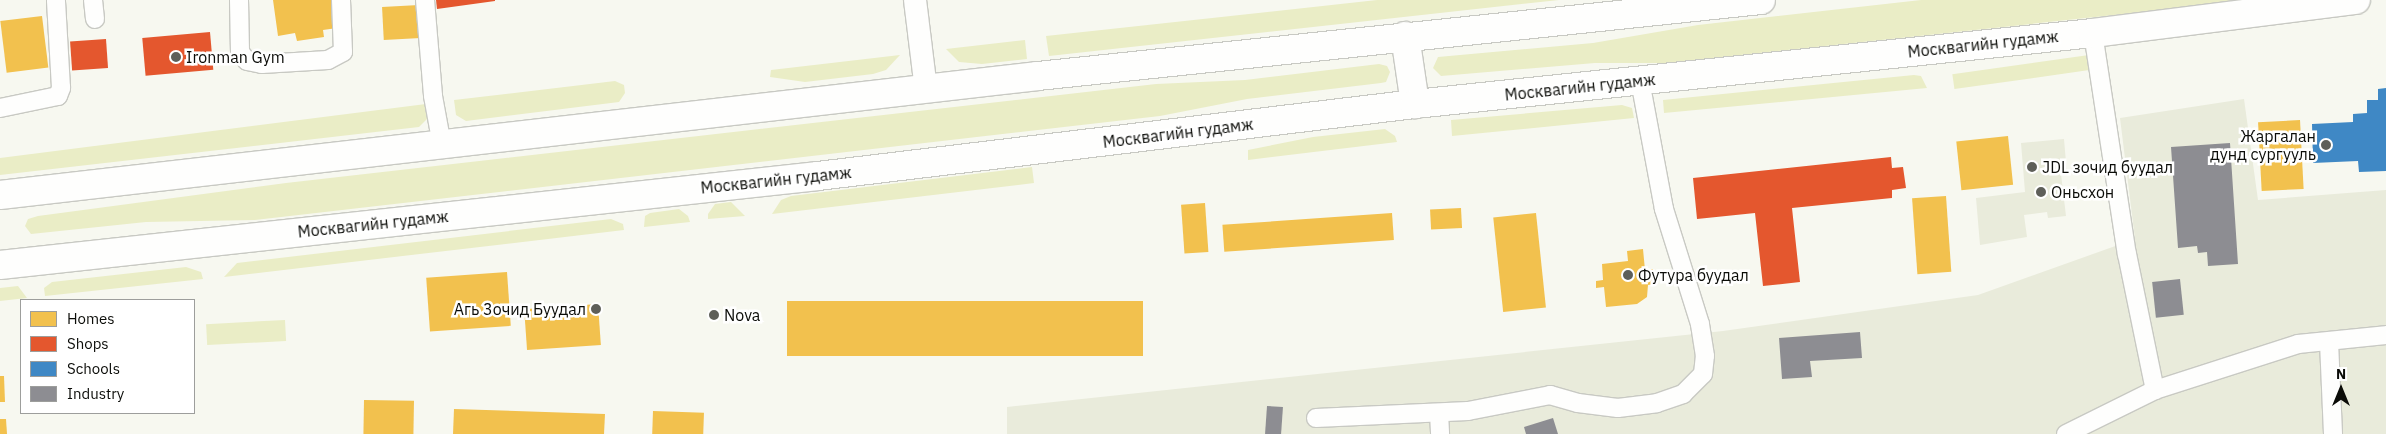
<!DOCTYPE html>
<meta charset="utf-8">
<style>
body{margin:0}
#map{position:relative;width:2386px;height:434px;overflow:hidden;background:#f7f8f0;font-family:"IBM Plex Sans",sans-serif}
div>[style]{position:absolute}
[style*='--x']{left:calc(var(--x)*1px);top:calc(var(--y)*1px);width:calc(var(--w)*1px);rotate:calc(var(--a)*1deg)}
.built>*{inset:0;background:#e9ebdb}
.green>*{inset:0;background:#eaedc6;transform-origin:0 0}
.homes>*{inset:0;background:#f2c14e;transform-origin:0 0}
.shops>*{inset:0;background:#e4572e;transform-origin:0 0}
.schools>*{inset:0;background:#3f88c5}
.industry>*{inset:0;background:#8d8d92;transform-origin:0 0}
.roads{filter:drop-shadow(1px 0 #c8c9c3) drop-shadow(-1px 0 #c8c9c3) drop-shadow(0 1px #c8c9c3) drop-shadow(0 -1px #c8c9c3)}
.minor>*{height:18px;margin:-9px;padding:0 9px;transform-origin:9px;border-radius:9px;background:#fefefd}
.tertiary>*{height:22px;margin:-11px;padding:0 11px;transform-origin:11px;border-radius:11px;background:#fefefd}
.trunk>*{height:28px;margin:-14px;padding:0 14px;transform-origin:14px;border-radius:14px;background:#fefefd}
.dots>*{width:14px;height:14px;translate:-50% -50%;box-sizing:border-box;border:2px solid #fff;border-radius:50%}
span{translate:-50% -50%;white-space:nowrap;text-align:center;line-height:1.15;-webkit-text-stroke:5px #fff;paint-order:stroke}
.street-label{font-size:16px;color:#0b0c08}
.poi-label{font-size:16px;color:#0b0c08}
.left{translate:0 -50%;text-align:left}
.right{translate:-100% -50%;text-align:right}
.legend{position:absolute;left:20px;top:299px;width:175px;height:115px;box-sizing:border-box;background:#fff;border:1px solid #9d9e9c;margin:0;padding:6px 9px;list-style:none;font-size:15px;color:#0b0c08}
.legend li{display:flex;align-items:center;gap:10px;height:25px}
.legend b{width:25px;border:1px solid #9d9e9c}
.north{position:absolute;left:2316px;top:364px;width:50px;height:50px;-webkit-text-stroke:4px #fff;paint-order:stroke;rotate:0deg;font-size:14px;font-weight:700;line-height:20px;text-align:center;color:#0b0c08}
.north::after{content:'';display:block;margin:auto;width:18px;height:22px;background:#0b0c08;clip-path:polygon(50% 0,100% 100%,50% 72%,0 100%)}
</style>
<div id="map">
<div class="built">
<i style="clip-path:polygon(2244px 99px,2258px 200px,2386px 190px,2386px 434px,1007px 434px,1007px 407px,1723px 331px,1978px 295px,2135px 239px,2120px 118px)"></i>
<i style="clip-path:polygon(2064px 139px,2067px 174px,2061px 174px,2066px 216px,2048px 218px,2047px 212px,2024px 215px,2027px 237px,1980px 245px,1976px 198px,2025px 192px,2021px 143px)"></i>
</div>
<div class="green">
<i style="clip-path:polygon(1377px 0,1559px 0,1049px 56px,1046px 36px)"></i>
<i style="clip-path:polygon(1921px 0,2255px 0,1666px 63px,1595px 63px,1441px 76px,1433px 68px,1438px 57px,1593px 43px,1698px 25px)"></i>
<i style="clip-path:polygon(1025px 40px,1027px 59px,982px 64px,959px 62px,946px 49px)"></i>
<i style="clip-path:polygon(900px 55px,886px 70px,873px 74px,805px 82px,770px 77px,771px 70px)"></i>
<i style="left:2089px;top:55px;width:15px;height:138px;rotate:82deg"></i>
<i style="clip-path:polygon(1379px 64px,1387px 66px,1390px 72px,1386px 82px,1381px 83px,1247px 99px,1160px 116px,255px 220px,146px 222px,31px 234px,25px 226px,28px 219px,38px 216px,286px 183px,1156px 84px,1245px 80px)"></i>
<i style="clip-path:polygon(1914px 75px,1921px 76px,1927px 88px,1664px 113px,1663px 100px)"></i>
<i style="clip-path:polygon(615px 81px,624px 85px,625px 93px,619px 102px,466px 121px,456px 115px,454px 100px)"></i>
<i style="clip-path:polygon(426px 104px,428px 118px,419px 127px,0 175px,0 158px)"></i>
<i style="clip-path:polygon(1622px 105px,1632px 108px,1634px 118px,1452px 136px,1451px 120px)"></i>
<i style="clip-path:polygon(1385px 129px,1395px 136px,1397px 142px,1248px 160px,1248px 150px,1313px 137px)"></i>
<i style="clip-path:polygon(1032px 167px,1034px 183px,772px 214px,781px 200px,791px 196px)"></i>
<i style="clip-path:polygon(731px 202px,745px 216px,708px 219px,708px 214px,715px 204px)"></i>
<i style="clip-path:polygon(679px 209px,688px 216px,690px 222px,644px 227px,645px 216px,650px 213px)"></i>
<i style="clip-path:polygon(611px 219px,623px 224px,624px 230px,224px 277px,237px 263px)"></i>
<i style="clip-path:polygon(186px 267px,201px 272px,203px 279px,45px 296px,44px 288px,52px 282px)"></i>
<i style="clip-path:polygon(18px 286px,27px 298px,0 301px,0 288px)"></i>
<i style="left:285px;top:320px;width:21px;height:79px;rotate:87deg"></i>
</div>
<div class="homes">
<i style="clip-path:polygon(273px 0,333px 0,337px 28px,323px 30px,324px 37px,297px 41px,295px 33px,278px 36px)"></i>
<i style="left:419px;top:5px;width:33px;height:37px;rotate:87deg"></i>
<i style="left:42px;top:16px;width:52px;height:42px;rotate:83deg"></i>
<i style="left:2300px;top:120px;width:69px;height:42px;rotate:87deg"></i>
<i style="left:2008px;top:136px;width:49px;height:52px;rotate:84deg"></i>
<i style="left:1946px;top:196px;width:76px;height:34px;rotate:86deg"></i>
<i style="left:1205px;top:203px;width:49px;height:24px;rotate:86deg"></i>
<i style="left:1461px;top:208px;width:20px;height:31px;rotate:87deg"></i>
<i style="left:1392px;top:213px;width:27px;height:170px;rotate:86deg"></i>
<i style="left:1536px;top:213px;width:95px;height:43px;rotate:84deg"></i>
<i style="clip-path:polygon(1643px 249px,1645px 270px,1653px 269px,1654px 284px,1648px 285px,1647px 297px,1637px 304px,1606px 307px,1604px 287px,1596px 288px,1596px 281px,1603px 280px,1602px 264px,1628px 261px,1627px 251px)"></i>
<i style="left:507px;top:272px;width:54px;height:81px;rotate:86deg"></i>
<i style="left:787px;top:301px;width:356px;height:55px"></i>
<i style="left:598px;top:304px;width:41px;height:74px;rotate:86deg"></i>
<i style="clip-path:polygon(0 376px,4px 376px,5px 402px,0 402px)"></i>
<i style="left:364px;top:400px;width:50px;height:34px;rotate:1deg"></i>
<i style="clip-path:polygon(454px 409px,605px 414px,604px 434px,453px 434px)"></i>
<i style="left:653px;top:411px;width:51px;height:23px;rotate:2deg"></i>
<i style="clip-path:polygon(0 419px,6px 419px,7px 434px,0 434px)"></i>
</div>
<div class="shops">
<i style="clip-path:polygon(436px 0,495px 0,495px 1px,437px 9px)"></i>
<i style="left:210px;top:32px;width:38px;height:68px;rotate:85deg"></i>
<i style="left:106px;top:39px;width:29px;height:36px;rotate:86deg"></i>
<i style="clip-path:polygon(1891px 157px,1892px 168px,1903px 167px,1906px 188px,1892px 190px,1892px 198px,1792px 208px,1800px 282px,1763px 286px,1755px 213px,1697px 219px,1693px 178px)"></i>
</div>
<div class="schools">
<i style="clip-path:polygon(2386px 88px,2386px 171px,2359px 172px,2358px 161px,2313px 163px,2312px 124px,2353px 122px,2353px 114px,2367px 113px,2367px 100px,2378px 100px,2378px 89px)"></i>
</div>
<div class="industry">
<i style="clip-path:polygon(2230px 143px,2238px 264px,2208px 266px,2207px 252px,2198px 253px,2197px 246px,2178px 248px,2171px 147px)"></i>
<i style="left:2180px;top:279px;width:36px;height:28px;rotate:84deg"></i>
<i style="clip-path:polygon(1860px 332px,1862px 358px,1810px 361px,1812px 377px,1782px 379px,1779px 338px)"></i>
<i style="left:1267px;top:406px;width:16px;height:28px;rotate:4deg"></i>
<i style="clip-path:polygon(1553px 418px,1558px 434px,1526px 434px,1524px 427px)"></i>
</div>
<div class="roads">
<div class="minor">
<i style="--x:93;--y:0;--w:19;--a:84"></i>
<i style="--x:239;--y:0;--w:52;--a:88.9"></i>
<i style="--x:240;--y:52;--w:11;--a:52"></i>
<i style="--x:247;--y:61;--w:15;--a:11"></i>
<i style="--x:262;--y:64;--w:66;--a:-3.5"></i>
<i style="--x:328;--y:60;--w:17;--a:-28"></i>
<i style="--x:343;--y:52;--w:52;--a:-92.2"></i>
<i style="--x:425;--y:0;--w:96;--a:85.2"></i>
<i style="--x:433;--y:96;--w:50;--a:79.6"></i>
<i style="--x:2093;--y:33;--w:224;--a:81.3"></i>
<i style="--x:2127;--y:254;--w:139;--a:78.4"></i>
<i style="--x:2155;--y:390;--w:150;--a:-17.8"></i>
<i style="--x:2298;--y:344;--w:88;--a:-5.8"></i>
<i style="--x:0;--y:108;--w:59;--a:-11.7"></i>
<i style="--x:58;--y:96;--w:9;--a:-69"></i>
<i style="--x:61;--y:88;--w:88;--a:-93.3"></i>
<i style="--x:2329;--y:342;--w:92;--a:87.5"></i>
<i style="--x:1439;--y:413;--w:21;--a:87"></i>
<i style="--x:1316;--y:418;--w:152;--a:-2.6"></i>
<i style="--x:1468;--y:411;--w:84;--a:-11"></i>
<i style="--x:1550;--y:395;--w:29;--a:16"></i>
<i style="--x:1578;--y:403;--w:40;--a:7.1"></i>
<i style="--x:1618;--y:408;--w:39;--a:-7"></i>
<i style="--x:1657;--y:403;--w:28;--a:-19"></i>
<i style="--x:1683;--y:394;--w:28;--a:-45"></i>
<i style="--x:1703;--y:374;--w:18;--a:-84"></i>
<i style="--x:1705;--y:356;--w:32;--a:-99"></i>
<i style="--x:1700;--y:324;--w:121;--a:-107.4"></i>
<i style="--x:1664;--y:209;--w:130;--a:-100.6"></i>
<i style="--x:2066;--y:434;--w:99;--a:-26.3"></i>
</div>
<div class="tertiary">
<i style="--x:915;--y:0;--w:91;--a:83"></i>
</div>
<div class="trunk">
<i style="--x:1405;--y:36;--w:69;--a:81.6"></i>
<i style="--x:0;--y:195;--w:1045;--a:-6.54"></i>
<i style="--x:1038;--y:76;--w:727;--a:-6"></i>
<i style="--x:0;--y:265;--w:823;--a:-6.21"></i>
<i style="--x:818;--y:176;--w:601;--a:-6.88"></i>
<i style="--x:1415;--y:104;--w:682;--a:-5.98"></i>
<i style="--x:2093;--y:33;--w:265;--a:-7.2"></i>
</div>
</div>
<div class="dots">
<i style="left:176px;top:57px;background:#5e5f59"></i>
<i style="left:2326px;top:145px;background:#5e5f59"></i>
<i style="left:2032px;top:167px;background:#5e5f59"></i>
<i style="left:2041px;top:192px;background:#5e5f59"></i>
<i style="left:1628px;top:275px;background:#5e5f59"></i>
<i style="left:596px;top:309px;background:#5e5f59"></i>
<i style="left:714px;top:315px;background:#5e5f59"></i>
</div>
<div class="street-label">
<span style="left:1983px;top:44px;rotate:-6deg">Москвагийн гудамж</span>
<span style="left:1580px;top:87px;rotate:-6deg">Москвагийн гудамж</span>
<span style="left:1178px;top:133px;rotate:-7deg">Москвагийн гудамж</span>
<span style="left:776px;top:180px;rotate:-6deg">Москвагийн гудамж</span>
<span style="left:373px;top:224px;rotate:-6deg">Москвагийн гудамж</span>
</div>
<div class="poi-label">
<span class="left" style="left:186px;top:57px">Ironman Gym</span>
<span class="right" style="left:2316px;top:145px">Жаргалан<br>дунд сургууль</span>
<span class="left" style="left:2042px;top:167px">JDL зочид буудал</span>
<span class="left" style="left:2051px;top:192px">Оньсхон</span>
<span class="left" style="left:1638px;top:275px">Футура буудал</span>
<span class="right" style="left:586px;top:309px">Агь 3очид Буудал</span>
<span class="left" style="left:724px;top:315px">Nova</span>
</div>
<ul class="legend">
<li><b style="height:14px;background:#f2c14e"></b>Homes</li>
<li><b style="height:14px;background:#e4572e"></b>Shops</li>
<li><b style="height:14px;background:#3f88c5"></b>Schools</li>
<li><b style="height:14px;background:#8d8d92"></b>Industry</li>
</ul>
<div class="north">N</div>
</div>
